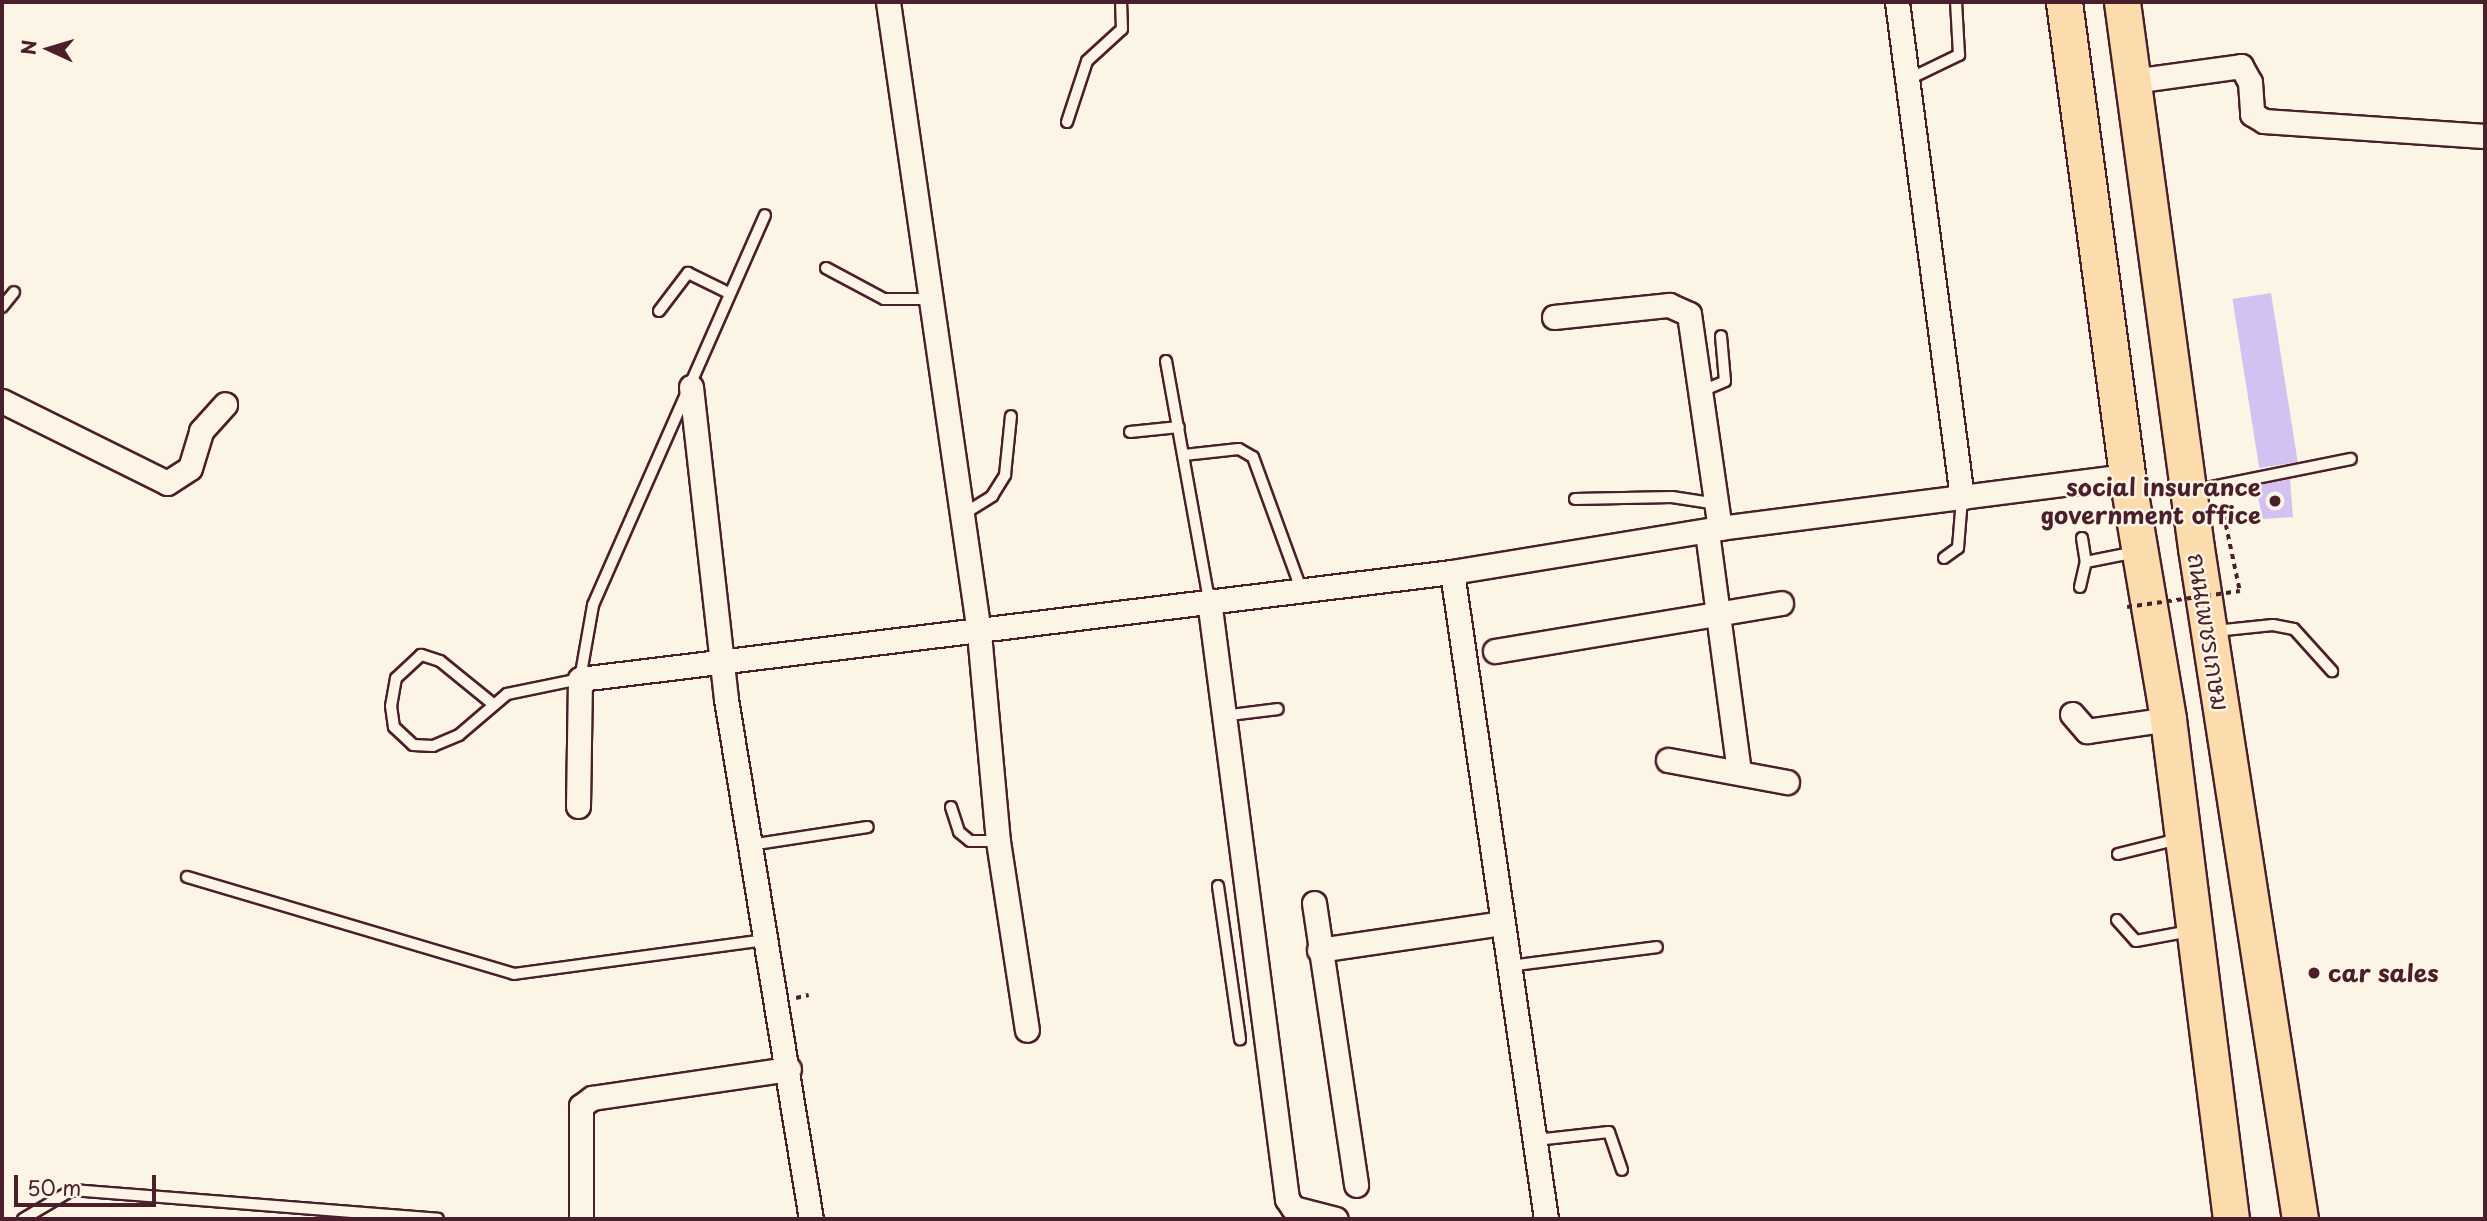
<!DOCTYPE html>
<meta charset="utf-8">
<style>
body{margin:0}
#map{position:relative;width:2487px;height:1221px;overflow:hidden;background:#fcf5e5;font-family:"Playpen Sans","Playpen Sans Thai",sans-serif}
div>[style]{position:absolute}
[style*='--x']{left:calc(var(--x)*1px);top:calc(var(--y)*1px);width:calc(var(--w)*1px);rotate:calc(var(--a)*1deg)}
.building>*{inset:0;background:#d3c1f2;transform-origin:0 0}
.path>*{height:3.5px;margin-top:-1.75px;transform-origin:0;background:repeating-linear-gradient(90deg,#4a1f2b 0 5px,transparent 0 10px)}
.roads{filter:drop-shadow(2px 0 #4a1f2b) drop-shadow(-2px 0 #4a1f2b) drop-shadow(0 2px #4a1f2b) drop-shadow(0 -2px #4a1f2b)}
.service>*{height:10px;margin:-5px;padding:0 5px;transform-origin:5px;border-radius:5px;background:#fcf5e5}
.minor>*{height:23px;margin:-11.5px;padding:0 11.5px;transform-origin:11.5px;border-radius:11.5px;background:#fcf5e5}
.primary>*{height:35px;margin:-17.5px;padding:0 17.5px;transform-origin:17.5px;border-radius:17.5px;background:#fcdcac}
.path-bridge>*{height:3.5px;margin-top:-1.75px;transform-origin:0;background:repeating-linear-gradient(90deg,#4a1f2b 0 5px,transparent 0 10px)}
.dots>*{width:19px;height:19px;translate:-50% -50%;box-sizing:border-box;border:4px solid #fcf5e5;border-radius:50%}
span{translate:-50% -50%;white-space:nowrap;text-align:center;line-height:1.15;-webkit-text-stroke:5px #fcf5e5;paint-order:stroke}
.poi-label{font-size:24px;color:#4a1f2b;font-weight:700}
.right{translate:-100% -50%;text-align:right}
.left{translate:0 -50%;text-align:left}
.street-label{font-size:24px;color:#4a1f2b}
.frame{position:absolute;inset:0;border:4px solid #4a1f2b;pointer-events:none}
.north{position:absolute;left:14px;top:14px;width:70px;height:70px;-webkit-text-stroke:5px #fcf5e5;paint-order:stroke;rotate:274deg;font-size:19px;font-weight:700;line-height:28px;text-align:center;color:#4a1f2b}
.north::after{content:'';display:block;margin:auto;width:24px;height:32px;background:#4a1f2b;clip-path:polygon(50% 0,100% 100%,50% 72%,0 100%)}
.scale{position:absolute;left:14px;top:1175px;width:142px;height:32px;box-sizing:border-box;border:4px solid #4a1f2b;border-top:0;padding-left:9px;font-size:21px;line-height:24px;white-space:nowrap;color:#4a1f2b;-webkit-text-stroke:5px #fcf5e5;paint-order:stroke}
</style>
<div id="map">
<div class="building">
<i style="left:2271px;top:293px;width:171px;height:39px;rotate:81deg"></i>
<i style="clip-path:polygon(2290px 479px,2293px 517px,2263px 519px,2255px 486px)"></i>
</div>
<div class="path">
<i style="--x:2217;--y:512;--w:8;--a:23"></i>
<i style="--x:2224;--y:515;--w:78;--a:78.1"></i>
<i style="--x:796;--y:998;--w:13;--a:-13"></i>
</div>
<div class="roads">
<div class="service">
<i style="--x:1907;--y:80;--w:58;--a:-25.7"></i>
<i style="--x:1959;--y:55;--w:53;--a:-93.2"></i>
<i style="--x:1067;--y:122;--w:64;--a:-71.8"></i>
<i style="--x:1087;--y:61;--w:47;--a:-42.4"></i>
<i style="--x:1122;--y:29;--w:27;--a:-92"></i>
<i style="--x:826;--y:268;--w:66;--a:28.1"></i>
<i style="--x:884;--y:299;--w:45;--a:0"></i>
<i style="--x:2;--y:307;--w:19;--a:-51"></i>
<i style="--x:659;--y:311;--w:48;--a:-52.7"></i>
<i style="--x:688;--y:273;--w:46;--a:26"></i>
<i style="--x:1166;--y:361;--w:243;--a:79.8"></i>
<i style="--x:1702;--y:391;--w:25;--a:-23"></i>
<i style="--x:1725;--y:381;--w:45;--a:-95.1"></i>
<i style="--x:1130;--y:432;--w:49;--a:-5.8"></i>
<i style="--x:1184;--y:455;--w:55;--a:-6.2"></i>
<i style="--x:1239;--y:449;--w:16;--a:30"></i>
<i style="--x:1253;--y:457;--w:140;--a:70"></i>
<i style="--x:2192;--y:491;--w:162;--a:-11.4"></i>
<i style="--x:1575;--y:499;--w:97;--a:-1.2"></i>
<i style="--x:1672;--y:497;--w:46;--a:8.8"></i>
<i style="--x:962;--y:515;--w:36;--a:-32"></i>
<i style="--x:992;--y:496;--w:25;--a:-58"></i>
<i style="--x:1005;--y:475;--w:59;--a:-84.2"></i>
<i style="--x:2082;--y:538;--w:24;--a:81"></i>
<i style="--x:1944;--y:558;--w:17;--a:-36"></i>
<i style="--x:1958;--y:548;--w:50;--a:-85.4"></i>
<i style="--x:2080;--y:587;--w:26;--a:-77"></i>
<i style="--x:2086;--y:562;--w:51;--a:-11.3"></i>
<i style="--x:2215;--y:631;--w:58;--a:-5.9"></i>
<i style="--x:2273;--y:625;--w:21;--a:11"></i>
<i style="--x:2294;--y:629;--w:57;--a:47.9"></i>
<i style="--x:493;--y:704;--w:68;--a:-140.9"></i>
<i style="--x:440;--y:661;--w:20;--a:-162"></i>
<i style="--x:421;--y:655;--w:34;--a:137"></i>
<i style="--x:396;--y:678;--w:28;--a:100"></i>
<i style="--x:391;--y:706;--w:21;--a:82"></i>
<i style="--x:394;--y:727;--w:26;--a:43"></i>
<i style="--x:413;--y:745;--w:20;--a:3"></i>
<i style="--x:433;--y:746;--w:28;--a:-23"></i>
<i style="--x:459;--y:735;--w:63;--a:-40.5"></i>
<i style="--x:507;--y:694;--w:75;--a:-11.6"></i>
<i style="--x:580;--y:679;--w:75;--a:-80"></i>
<i style="--x:593;--y:605;--w:426;--a:-66.2"></i>
<i style="--x:1222;--y:716;--w:56;--a:-7.1"></i>
<i style="--x:951;--y:807;--w:26;--a:72"></i>
<i style="--x:959;--y:832;--w:14;--a:39"></i>
<i style="--x:970;--y:841;--w:28;--a:0"></i>
<i style="--x:750;--y:845;--w:119;--a:-8.7"></i>
<i style="--x:2118;--y:854;--w:63;--a:-13.8"></i>
<i style="--x:187;--y:877;--w:341;--a:16.5"></i>
<i style="--x:514;--y:974;--w:254;--a:-7.7"></i>
<i style="--x:1218;--y:886;--w:155;--a:81.8"></i>
<i style="--x:2117;--y:920;--w:28;--a:48"></i>
<i style="--x:2136;--y:941;--w:55;--a:-10.5"></i>
<i style="--x:1509;--y:966;--w:149;--a:-7.3"></i>
<i style="--x:1536;--y:1140;--w:73;--a:-6.3"></i>
<i style="--x:1609;--y:1132;--w:40;--a:71.1"></i>
<i style="--x:23;--y:1219;--w:57;--a:-30.6"></i>
<i style="--x:72;--y:1190;--w:367;--a:4.5"></i>
</div>
<div class="minor">
<i style="--x:888;--y:2;--w:638;--a:81.79"></i>
<i style="--x:979;--y:633;--w:209;--a:84.8"></i>
<i style="--x:998;--y:841;--w:191;--a:81.3"></i>
<i style="--x:1897;--y:2;--w:500;--a:82.53"></i>
<i style="--x:2133;--y:81;--w:109;--a:-7.9"></i>
<i style="--x:2241;--y:66;--w:18;--a:61"></i>
<i style="--x:2250;--y:82;--w:32;--a:86"></i>
<i style="--x:2252;--y:114;--w:14;--a:30"></i>
<i style="--x:2264;--y:121;--w:222;--a:3.9"></i>
<i style="--x:1554;--y:317;--w:116;--a:-6"></i>
<i style="--x:1669;--y:305;--w:22;--a:24"></i>
<i style="--x:1689;--y:314;--w:216;--a:81.8"></i>
<i style="--x:691;--y:387;--w:314;--a:83.6"></i>
<i style="--x:726;--y:699;--w:527;--a:80.72"></i>
<i style="--x:2;--y:401;--w:184;--a:26.4"></i>
<i style="--x:167;--y:483;--w:27;--a:-33"></i>
<i style="--x:190;--y:468;--w:39;--a:-73"></i>
<i style="--x:201;--y:431;--w:36;--a:-48"></i>
<i style="--x:1707;--y:532;--w:241;--a:82.4"></i>
<i style="--x:1452;--y:572;--w:654;--a:81.73"></i>
<i style="--x:1209;--y:600;--w:604;--a:82.58"></i>
<i style="--x:1287;--y:1199;--w:11;--a:56"></i>
<i style="--x:1293;--y:1208;--w:44;--a:14.3"></i>
<i style="--x:1495;--y:651;--w:290;--a:-9.5"></i>
<i style="--x:2072;--y:714;--w:23;--a:49"></i>
<i style="--x:2087;--y:731;--w:82;--a:-8.4"></i>
<i style="--x:1668;--y:760;--w:121;--a:10.5"></i>
<i style="--x:578;--y:806;--w:127;--a:-89.1"></i>
<i style="--x:580;--y:679;--w:879;--a:-7"></i>
<i style="--x:1452;--y:572;--w:272;--a:-9.3"></i>
<i style="--x:1720;--y:528;--w:410;--a:-7.3"></i>
<i style="--x:1314;--y:903;--w:285;--a:81.5"></i>
<i style="--x:1319;--y:950;--w:185;--a:-8.4"></i>
<i style="--x:581;--y:1219;--w:113;--a:-90"></i>
<i style="--x:581;--y:1106;--w:14;--a:-36"></i>
<i style="--x:592;--y:1098;--w:199;--a:-8.4"></i>
</div>
<div class="primary">
<i style="--x:2064;--y:2;--w:478;--a:82.4"></i>
<i style="--x:2127;--y:476;--w:246;--a:80.4"></i>
<i style="--x:2168;--y:719;--w:504;--a:82.82"></i>
<i style="--x:2122;--y:2;--w:551;--a:82.28"></i>
<i style="--x:2196;--y:548;--w:679;--a:81.19"></i>
</div>
</div>
<div class="path-bridge">
<i style="--x:2127;--y:607;--w:114;--a:-8.1"></i>
</div>
<div class="dots">
<i style="left:2275px;top:501px;background:#4a1f2b"></i>
<i style="left:2314px;top:973px;background:#4a1f2b"></i>
</div>
<div class="poi-label">
<span class="right" style="left:2261px;top:501px">social insurance<br>government office</span>
<span class="left" style="left:2328px;top:973px">car sales</span>
</div>
<div class="street-label">
<span style="left:2209px;top:632px;rotate:81deg">ถนนเพชรเกษม</span>
</div>
<div class="frame"></div>
<div class="north">N</div>
<div class="scale">50 m</div>
</div>
